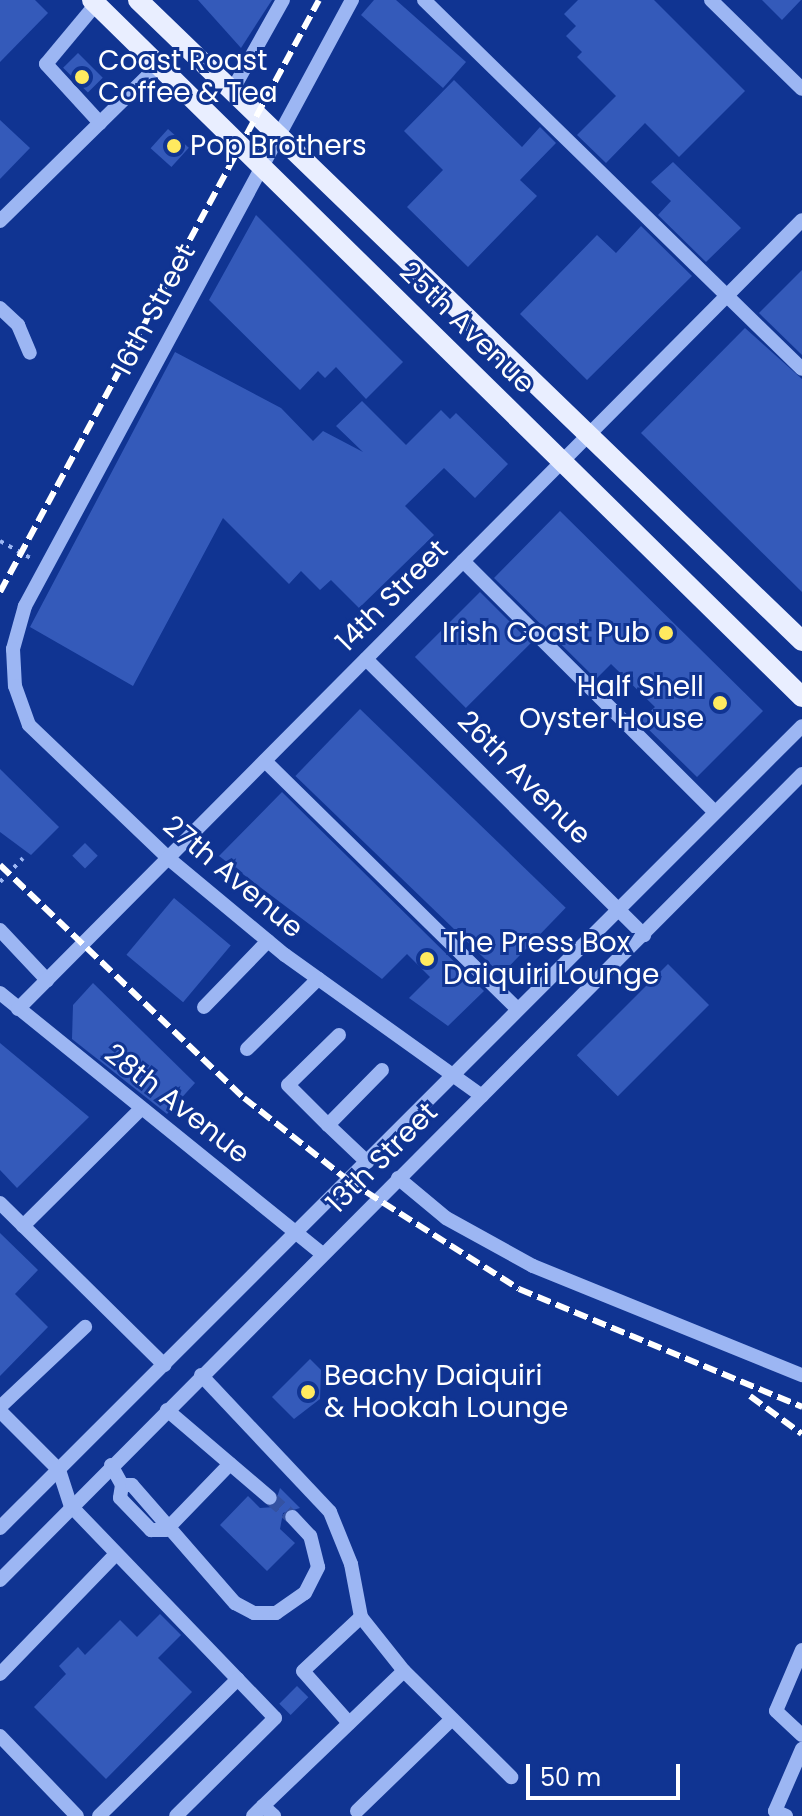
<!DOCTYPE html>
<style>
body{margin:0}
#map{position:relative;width:802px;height:1816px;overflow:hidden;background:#103492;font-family:Poppins,sans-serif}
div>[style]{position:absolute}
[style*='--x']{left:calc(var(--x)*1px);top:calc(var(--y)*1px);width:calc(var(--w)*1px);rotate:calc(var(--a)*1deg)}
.building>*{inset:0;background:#345aba;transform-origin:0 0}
.minor-tunnel>*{height:14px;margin-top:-7px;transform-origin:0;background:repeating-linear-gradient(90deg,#3452a2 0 14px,transparent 0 21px)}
.path>*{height:4px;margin-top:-2px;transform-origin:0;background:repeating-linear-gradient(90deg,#9cb6f3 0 4px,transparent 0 10px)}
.minor>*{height:14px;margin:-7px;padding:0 7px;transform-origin:7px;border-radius:7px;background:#9cb6f3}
.major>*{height:20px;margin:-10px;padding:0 10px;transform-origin:10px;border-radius:10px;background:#e9eeff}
.rail>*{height:6px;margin-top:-3px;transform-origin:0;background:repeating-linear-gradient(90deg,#fff 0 14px,transparent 0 20px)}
.dots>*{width:22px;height:22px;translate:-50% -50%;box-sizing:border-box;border:4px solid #103492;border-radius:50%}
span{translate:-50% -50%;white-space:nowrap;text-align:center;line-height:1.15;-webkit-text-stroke:6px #103492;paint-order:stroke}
.poi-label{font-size:28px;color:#fff}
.left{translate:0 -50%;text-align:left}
.right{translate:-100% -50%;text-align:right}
.street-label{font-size:28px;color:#fff}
.scale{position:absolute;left:526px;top:1764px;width:154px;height:36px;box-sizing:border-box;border:4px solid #fff;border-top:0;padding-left:10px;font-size:24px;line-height:28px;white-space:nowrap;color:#fff;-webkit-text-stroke:6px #103492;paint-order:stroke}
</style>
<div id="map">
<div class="building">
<i style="clip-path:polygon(0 0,35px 0,48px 13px,0 62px)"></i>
<i style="clip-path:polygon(198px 0,272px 0,241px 48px)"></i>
<i style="clip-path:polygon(374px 0,396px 0,466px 62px,443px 88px,361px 15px)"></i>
<i style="clip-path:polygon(578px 0,654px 0,745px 91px,679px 157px,645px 123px,606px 163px,577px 135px,616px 96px,577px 57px,582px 52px,566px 36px,576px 26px,564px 14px)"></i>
<i style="clip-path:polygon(762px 0,801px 0,782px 20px)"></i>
<i style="left:78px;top:53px;width:35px;height:21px;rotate:45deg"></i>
<i style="clip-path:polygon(454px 80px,522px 147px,540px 127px,556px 143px,520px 180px,537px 196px,468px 267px,407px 207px,443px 170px,404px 131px)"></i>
<i style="clip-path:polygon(0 120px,30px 148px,0 179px)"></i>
<i style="left:168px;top:129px;width:28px;height:26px;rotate:42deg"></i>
<i style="clip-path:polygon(673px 162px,741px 228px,706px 262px,658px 215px,671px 201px,651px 182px)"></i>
<i style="clip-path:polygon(256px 215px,403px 362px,366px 399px,336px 367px,325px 378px,318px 371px,300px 390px,209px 300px)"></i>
<i style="clip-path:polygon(641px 226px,692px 276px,587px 380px,520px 314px,597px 235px,616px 253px)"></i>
<i style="clip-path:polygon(802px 270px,802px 355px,759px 313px)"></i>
<i style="clip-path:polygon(745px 328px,802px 379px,802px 592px,641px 433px)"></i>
<i style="clip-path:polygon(175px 352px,281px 408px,313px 441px,323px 431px,363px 452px,336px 426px,362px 401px,406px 445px,441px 410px,450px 419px,456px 413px,508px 464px,475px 498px,444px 468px,405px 506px,434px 535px,359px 608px,331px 580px,320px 590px,301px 571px,289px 584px,223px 518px,133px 686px,30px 627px)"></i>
<i style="clip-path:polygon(560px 511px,763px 711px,697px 777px,640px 721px,655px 707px,611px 664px,596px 679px,494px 578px)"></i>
<i style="left:480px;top:592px;width:72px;height:92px;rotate:45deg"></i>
<i style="left:360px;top:709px;width:286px;height:93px;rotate:44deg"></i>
<i style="clip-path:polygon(0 769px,59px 827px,31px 855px,0 832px)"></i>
<i style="clip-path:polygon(282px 792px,484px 991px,448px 1026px,409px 998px,430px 977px,407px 954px,382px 979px,219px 856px)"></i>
<i style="left:85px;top:843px;width:18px;height:18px;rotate:45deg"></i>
<i style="left:174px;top:898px;width:74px;height:74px;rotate:40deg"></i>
<i style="left:668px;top:964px;width:58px;height:129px;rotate:45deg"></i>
<i style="clip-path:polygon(93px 983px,195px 1083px,167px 1114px,72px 1039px,73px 1005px)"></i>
<i style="clip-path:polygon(0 1043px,89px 1117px,17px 1188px,0 1170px)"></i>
<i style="clip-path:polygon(0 1233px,38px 1270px,15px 1294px,48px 1327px,0 1376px)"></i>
<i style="clip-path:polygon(310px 1359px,321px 1370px,320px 1399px,294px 1419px,272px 1397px)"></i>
<i style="clip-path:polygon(280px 1488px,300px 1508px,283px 1513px,280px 1529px,295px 1543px,267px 1571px,220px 1525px,248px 1496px,260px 1508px,274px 1507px)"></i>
<i style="clip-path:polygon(160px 1614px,181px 1635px,158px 1658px,192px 1692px,106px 1779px,34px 1707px,66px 1674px,59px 1666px,78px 1647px,85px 1655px,120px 1620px,137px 1637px)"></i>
<i style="left:297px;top:1686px;width:16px;height:25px;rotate:45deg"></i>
</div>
<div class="minor-tunnel">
<i style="--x:270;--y:1498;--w:29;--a:41"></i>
</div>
<div class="path">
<i style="--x:0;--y:541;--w:38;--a:29"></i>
<i style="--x:0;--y:882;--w:33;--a:-46"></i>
</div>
<div class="minor">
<i style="--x:352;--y:0;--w:689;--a:118.35"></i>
<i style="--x:25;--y:606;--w:45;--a:105.6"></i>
<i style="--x:13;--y:649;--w:37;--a:87"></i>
<i style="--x:15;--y:686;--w:41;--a:70.3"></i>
<i style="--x:29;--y:725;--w:192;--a:43.7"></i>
<i style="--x:168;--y:858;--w:152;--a:39.7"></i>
<i style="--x:285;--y:955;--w:242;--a:35.6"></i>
<i style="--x:424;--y:0;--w:528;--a:44.31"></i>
<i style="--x:711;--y:0;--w:127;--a:44.4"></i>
<i style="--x:96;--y:4;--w:78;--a:129.8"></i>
<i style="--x:46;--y:64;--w:80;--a:47.5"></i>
<i style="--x:233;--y:89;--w:102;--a:-60.7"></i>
<i style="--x:0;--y:221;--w:223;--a:-44.5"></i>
<i style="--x:0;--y:308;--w:25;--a:43"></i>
<i style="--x:18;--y:325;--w:30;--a:67"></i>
<i style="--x:463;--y:561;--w:353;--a:44.9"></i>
<i style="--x:366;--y:659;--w:392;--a:44.8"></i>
<i style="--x:265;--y:761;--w:351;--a:44.5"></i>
<i style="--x:0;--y:930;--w:69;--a:46.8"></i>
<i style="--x:0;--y:993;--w:414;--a:39"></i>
<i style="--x:204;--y:1007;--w:92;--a:-45.9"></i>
<i style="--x:18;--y:1009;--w:1112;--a:-45.18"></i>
<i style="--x:339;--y:1035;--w:71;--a:135.6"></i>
<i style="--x:288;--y:1085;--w:57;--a:45"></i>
<i style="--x:328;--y:1125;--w:77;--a:-45.5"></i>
<i style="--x:247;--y:1049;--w:100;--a:-44.6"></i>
<i style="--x:328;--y:1125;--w:54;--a:43.5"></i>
<i style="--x:398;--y:1178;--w:62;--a:39.8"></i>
<i style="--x:446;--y:1218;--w:99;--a:28.9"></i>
<i style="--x:533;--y:1266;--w:290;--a:22.1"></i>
<i style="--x:0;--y:1203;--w:231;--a:44.6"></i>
<i style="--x:23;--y:1226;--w:166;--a:-44.8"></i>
<i style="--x:201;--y:1375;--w:188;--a:46.7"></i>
<i style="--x:330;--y:1512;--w:56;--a:68"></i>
<i style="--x:351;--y:1564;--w:54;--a:79.3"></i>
<i style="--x:361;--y:1617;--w:69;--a:51.5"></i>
<i style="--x:0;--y:1407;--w:117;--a:-43.3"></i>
<i style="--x:167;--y:1410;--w:135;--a:40.5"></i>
<i style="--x:0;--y:1411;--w:83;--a:45"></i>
<i style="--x:59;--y:1470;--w:38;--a:72"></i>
<i style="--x:71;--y:1506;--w:294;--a:46.1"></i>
<i style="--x:275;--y:1718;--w:139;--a:135.3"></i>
<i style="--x:111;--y:1465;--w:23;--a:61"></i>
<i style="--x:122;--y:1485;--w:13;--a:99"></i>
<i style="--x:120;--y:1498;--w:45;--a:45.9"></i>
<i style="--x:151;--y:1530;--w:15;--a:0"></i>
<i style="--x:166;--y:1530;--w:92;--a:-45.9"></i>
<i style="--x:122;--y:1485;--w:10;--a:0"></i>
<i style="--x:132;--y:1485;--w:157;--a:48.9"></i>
<i style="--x:235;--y:1603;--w:21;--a:28"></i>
<i style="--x:254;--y:1613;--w:22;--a:0"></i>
<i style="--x:276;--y:1613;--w:35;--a:-35"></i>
<i style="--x:305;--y:1593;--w:29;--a:-63"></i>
<i style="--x:318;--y:1567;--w:32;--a:-104"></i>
<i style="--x:310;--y:1536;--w:26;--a:-133"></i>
<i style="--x:0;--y:1528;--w:1134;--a:-45"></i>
<i style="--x:0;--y:1580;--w:1137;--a:-45.14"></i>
<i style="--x:802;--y:1650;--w:66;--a:113.1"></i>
<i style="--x:776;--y:1711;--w:35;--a:43"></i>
<i style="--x:0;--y:1674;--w:165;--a:-46"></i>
<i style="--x:349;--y:1723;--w:69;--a:-131.5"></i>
<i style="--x:303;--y:1671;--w:79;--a:-43"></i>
<i style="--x:0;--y:1736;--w:111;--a:46.1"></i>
<i style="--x:263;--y:1806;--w:195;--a:-43.8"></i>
<i style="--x:404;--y:1671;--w:151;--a:44.7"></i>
<i style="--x:357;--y:1811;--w:132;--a:-44.1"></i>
<i style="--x:99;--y:1816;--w:195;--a:-44.6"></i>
<i style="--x:253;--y:1816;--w:14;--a:-45"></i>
<i style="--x:263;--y:1806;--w:15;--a:42"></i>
<i style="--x:786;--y:1816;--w:12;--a:-156"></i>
<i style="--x:775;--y:1811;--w:68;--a:-66.5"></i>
</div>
<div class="major">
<i style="--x:92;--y:0;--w:995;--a:44.47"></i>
<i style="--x:138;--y:0;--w:923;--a:43.99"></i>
</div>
<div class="rail">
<i style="--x:0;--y:592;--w:672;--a:-61.68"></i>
<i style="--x:0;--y:865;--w:337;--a:43.7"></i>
<i style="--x:244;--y:1098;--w:134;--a:38.3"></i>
<i style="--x:349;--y:1181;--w:201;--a:32.4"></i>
<i style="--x:519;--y:1289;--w:307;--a:22.6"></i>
<i style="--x:750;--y:1396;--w:64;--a:36.2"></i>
</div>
<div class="dots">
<i style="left:82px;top:77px;background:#ffea5f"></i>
<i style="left:174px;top:146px;background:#ffea5f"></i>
<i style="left:666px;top:633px;background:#ffea5f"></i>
<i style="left:720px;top:703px;background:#ffea5f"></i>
<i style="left:427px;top:959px;background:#ffea5f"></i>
<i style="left:308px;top:1392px;background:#ffea5f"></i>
</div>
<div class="poi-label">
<span class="left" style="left:98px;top:77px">Coast Roast<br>Coffee &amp; Tea</span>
<span class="left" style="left:190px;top:146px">Pop Brothers</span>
<span class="right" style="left:650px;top:633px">Irish Coast Pub</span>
<span class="right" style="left:704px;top:703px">Half Shell<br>Oyster House</span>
<span class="left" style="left:443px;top:959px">The Press Box<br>Daiquiri Lounge</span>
<span class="left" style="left:324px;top:1392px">Beachy Daiquiri<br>&amp; Hookah Lounge</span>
</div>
<div class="street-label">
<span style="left:154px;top:310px;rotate:-62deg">16th Street</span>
<span style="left:467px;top:328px;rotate:44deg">25th Avenue</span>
<span style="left:392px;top:596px;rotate:-45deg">14th Street</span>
<span style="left:524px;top:778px;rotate:45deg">26th Avenue</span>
<span style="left:233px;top:877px;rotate:40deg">27th Avenue</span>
<span style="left:177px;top:1104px;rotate:38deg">28th Avenue</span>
<span style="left:382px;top:1158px;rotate:-45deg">13th Street</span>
</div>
<div class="scale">50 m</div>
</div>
